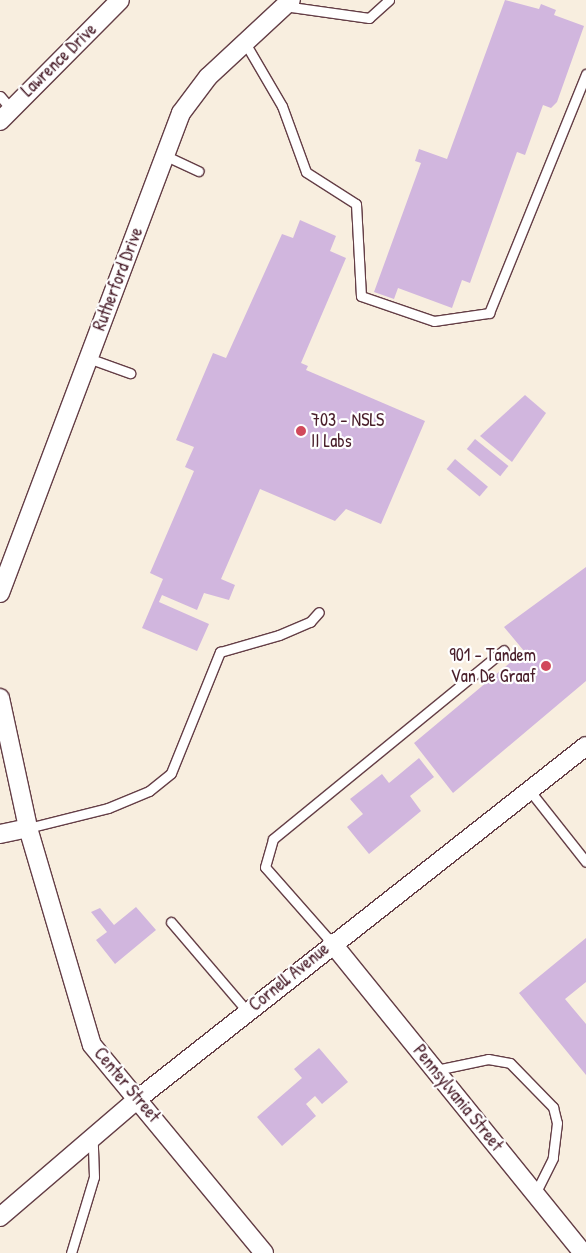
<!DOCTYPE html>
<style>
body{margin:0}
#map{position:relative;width:586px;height:1253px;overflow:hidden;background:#f8eedf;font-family:"Patrick Hand",sans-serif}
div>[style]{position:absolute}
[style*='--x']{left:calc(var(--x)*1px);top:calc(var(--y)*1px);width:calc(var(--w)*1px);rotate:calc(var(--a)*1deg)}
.building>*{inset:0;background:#d1b6de;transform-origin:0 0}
.roads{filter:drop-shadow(1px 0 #643e46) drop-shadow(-1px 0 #643e46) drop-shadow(0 1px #643e46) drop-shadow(0 -1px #643e46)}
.lane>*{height:9px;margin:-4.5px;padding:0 4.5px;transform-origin:4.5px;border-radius:4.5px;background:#fff}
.street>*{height:18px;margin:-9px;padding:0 9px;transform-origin:9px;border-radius:9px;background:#fff}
.dots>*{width:14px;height:14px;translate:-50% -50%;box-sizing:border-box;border:2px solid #fff;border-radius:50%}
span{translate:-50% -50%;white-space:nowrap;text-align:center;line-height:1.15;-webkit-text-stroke:4.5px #fff;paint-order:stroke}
.street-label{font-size:18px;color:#4a1f2b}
.poi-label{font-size:18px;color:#4a1f2b}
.left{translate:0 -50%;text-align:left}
.right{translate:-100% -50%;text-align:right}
</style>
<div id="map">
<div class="building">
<i style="clip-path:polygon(505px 0,539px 9px,541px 4px,556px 10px,554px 15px,584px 26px,557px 102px,551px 108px,543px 105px,525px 155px,517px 152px,470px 283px,462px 280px,452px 308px,398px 288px,394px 299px,374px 292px,421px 163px,415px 161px,419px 149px,447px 159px)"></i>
<i style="clip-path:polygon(300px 220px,336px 236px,330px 251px,346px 258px,301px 363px,308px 366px,306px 370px,425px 421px,381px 524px,346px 509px,335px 521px,260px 489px,221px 579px,235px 585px,229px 600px,204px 593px,197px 610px,162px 595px,159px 602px,209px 624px,197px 651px,142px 628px,163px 579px,150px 573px,194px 471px,185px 467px,194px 447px,176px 440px,213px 353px,226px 358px,282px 234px,293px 238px)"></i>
<i style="clip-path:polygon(525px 395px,546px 413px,512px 462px,480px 436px)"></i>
<i style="left:475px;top:439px;width:43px;height:13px;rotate:39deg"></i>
<i style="left:455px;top:459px;width:43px;height:13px;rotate:40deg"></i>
<i style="clip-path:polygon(586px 567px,586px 681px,453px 793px,414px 743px,524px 651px,504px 627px)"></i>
<i style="clip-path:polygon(419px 758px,434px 777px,410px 796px,421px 811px,369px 854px,347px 827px,363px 814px,350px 799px,382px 774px,389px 783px)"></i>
<i style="clip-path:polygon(136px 907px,156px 930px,115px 964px,96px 940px,107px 932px,91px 912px,100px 908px,114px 925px)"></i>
<i style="clip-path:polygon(586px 938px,586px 982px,565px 999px,586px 1024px,586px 1075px,519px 993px)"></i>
<i style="clip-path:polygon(319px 1048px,348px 1082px,322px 1104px,315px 1096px,306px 1104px,316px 1116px,282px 1146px,257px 1117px,302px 1078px,294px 1069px)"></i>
</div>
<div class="roads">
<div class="lane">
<i style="--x:284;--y:6;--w:86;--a:8"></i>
<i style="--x:369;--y:18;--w:27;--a:-42"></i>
<i style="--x:244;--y:41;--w:75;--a:59.7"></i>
<i style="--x:282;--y:106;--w:70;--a:70"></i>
<i style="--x:306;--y:172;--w:59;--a:32.6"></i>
<i style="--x:356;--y:204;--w:92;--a:86.9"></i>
<i style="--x:361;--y:296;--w:77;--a:18.9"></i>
<i style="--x:434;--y:321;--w:56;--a:-8.3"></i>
<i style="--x:489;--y:313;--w:258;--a:-67.9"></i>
<i style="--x:0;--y:96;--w:16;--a:50"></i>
<i style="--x:164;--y:155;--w:38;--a:25"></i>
<i style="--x:88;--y:358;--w:45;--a:19.7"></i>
<i style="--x:530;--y:791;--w:90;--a:51.7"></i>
<i style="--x:28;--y:828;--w:82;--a:-14"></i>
<i style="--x:108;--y:808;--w:44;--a:-22.5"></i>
<i style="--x:149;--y:791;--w:28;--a:-39"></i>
<i style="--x:171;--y:773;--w:131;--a:-68"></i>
<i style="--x:220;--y:652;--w:61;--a:-16.1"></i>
<i style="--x:279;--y:635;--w:34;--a:-23"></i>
<i style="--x:310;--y:622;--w:13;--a:-48"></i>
<i style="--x:171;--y:922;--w:117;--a:49.5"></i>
<i style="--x:332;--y:943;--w:101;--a:-131.4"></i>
<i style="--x:265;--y:867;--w:29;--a:-74"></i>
<i style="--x:273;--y:839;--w:298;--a:-39.3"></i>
<i style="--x:436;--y:1070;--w:53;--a:-11.9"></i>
<i style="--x:488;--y:1059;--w:22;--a:10"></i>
<i style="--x:510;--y:1063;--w:62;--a:45.7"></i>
<i style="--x:553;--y:1107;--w:16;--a:76"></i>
<i style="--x:557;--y:1123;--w:35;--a:97"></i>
<i style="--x:553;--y:1158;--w:40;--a:116.6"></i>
<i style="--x:71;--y:1253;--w:79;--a:-73.2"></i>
<i style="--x:94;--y:1177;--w:35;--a:-92"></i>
</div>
<div class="street">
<i style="--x:0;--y:121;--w:170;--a:-45.2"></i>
<i style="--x:0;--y:593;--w:513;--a:-69.34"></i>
<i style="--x:181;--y:113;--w:45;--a:-53.1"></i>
<i style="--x:208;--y:77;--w:113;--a:-42.9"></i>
<i style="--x:0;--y:698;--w:133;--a:77.8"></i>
<i style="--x:28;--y:828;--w:226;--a:73.6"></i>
<i style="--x:92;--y:1045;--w:270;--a:50.4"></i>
<i style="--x:0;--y:834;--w:29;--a:-12"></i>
<i style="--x:332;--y:943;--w:399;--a:51"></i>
<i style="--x:0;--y:1217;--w:183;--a:-40.6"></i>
<i style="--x:139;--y:1098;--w:569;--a:-38.22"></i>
</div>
</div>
<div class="dots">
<i style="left:301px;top:431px;background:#d1495b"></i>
<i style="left:546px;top:666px;background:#d1495b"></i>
</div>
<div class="street-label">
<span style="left:59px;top:60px;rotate:-44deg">Lawrence Drive</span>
<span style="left:118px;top:279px;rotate:-69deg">Rutherford Drive</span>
<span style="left:289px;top:977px;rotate:-39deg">Cornell Avenue</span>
<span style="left:127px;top:1085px;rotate:50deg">Center Street</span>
<span style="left:458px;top:1098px;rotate:51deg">Pennsylvania Street</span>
</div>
<div class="poi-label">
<span class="left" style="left:311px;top:431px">703 - NSLS<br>II Labs</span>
<span class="right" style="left:536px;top:666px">901 - Tandem<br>Van De Graaf</span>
</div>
</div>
